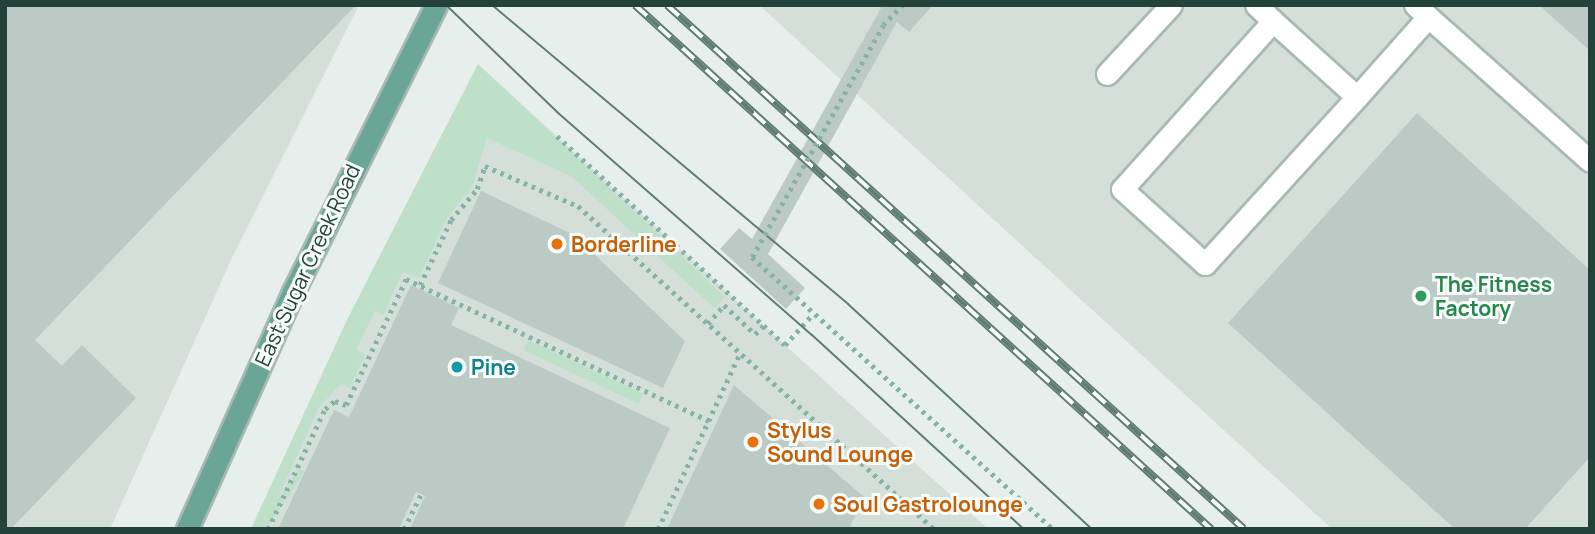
<!DOCTYPE html>
<style>
body{margin:0}
#map{position:relative;width:1595px;height:534px;overflow:hidden;background:#e6efeb;font-family:Manrope,sans-serif}
div>[style]{position:absolute}
[style*='--x']{left:calc(var(--x)*1px);top:calc(var(--y)*1px);width:calc(var(--w)*1px);rotate:calc(var(--a)*1deg)}
.built>*{inset:0;background:#d4dfda}
.green>*{inset:0;background:#bfe0c8;transform-origin:0 0}
.building>*{inset:0;background:#bbcac4}
.path>*{height:4.5px;margin-top:-2.25px;transform-origin:0;background:repeating-linear-gradient(90deg,#86b3a5 0 3.5px,transparent 0 8.5px)}
.roads{filter:drop-shadow(2px 0 #a8b8b2) drop-shadow(-2px 0 #a8b8b2) drop-shadow(0 2px #a8b8b2) drop-shadow(0 -2px #a8b8b2)}
.minor>*{height:21px;margin:-10.5px;padding:0 10.5px;transform-origin:10.5px;border-radius:10.5px;background:#fff}
.major>*{height:21px;margin:-10.5px;padding:0 10.5px;transform-origin:10.5px;border-radius:10.5px;background:#6aa596}
.tram>*{height:2px;margin:-1px;padding:0 1px;transform-origin:1px;border-radius:1px;background:#5f7d75}
.rail>*{height:8px;margin-top:-4px;transform-origin:0;background:repeating-linear-gradient(90deg,#f7fbf9 0 16px,#5f7d75 0 32px);box-sizing:border-box;border-block:2px solid #5f7d75}
.path-bridge>*{height:4.5px;margin-top:-2.25px;transform-origin:0;background:repeating-linear-gradient(90deg,#86b3a5 0 3.5px,transparent 0 8.5px)}
.dots>*{width:19px;height:19px;translate:-50% -50%;box-sizing:border-box;border:4px solid #f7fbf9;border-radius:50%}
span{translate:-50% -50%;white-space:nowrap;text-align:center;line-height:1.15;-webkit-text-stroke:6px #f7fbf9;paint-order:stroke}
.food-label{font-size:21px;color:#c56008;font-weight:700}
.left{translate:0 -50%;text-align:left}
.street-label{font-size:21px;color:#24423a}
.leisure-label{font-size:21px;color:#27864d;font-weight:700}
.culture-label{font-size:21px;color:#0d838f;font-weight:700}
.frame{position:absolute;inset:0;border:7px solid #24423a;pointer-events:none}
</style>
<div id="map">
<div class="built">
<i style="clip-path:polygon(5px 5px,359px 5px,232px 258px,110px 529px,5px 529px)"></i>
<i style="clip-path:polygon(759px 5px,1590px 5px,1590px 529px,1332px 529px)"></i>
<i style="clip-path:polygon(478px 64px,785px 345px,988px 529px,251px 529px,347px 320px)"></i>
</div>
<div class="green">
<i style="clip-path:polygon(478px 64px,725px 297px,714px 308px,571px 176px,487px 138px,472px 187px,447px 218px,419px 278px,403px 272px,383px 315px,375px 311px,356px 350px,365px 355px,350px 388px,341px 384px,319px 407px,264px 529px,251px 529px,347px 320px)"></i>
<i style="left:528px;top:340px;width:127px;height:11px;rotate:25deg"></i>
<i style="left:299px;top:468px;width:7px;height:67px;rotate:34deg"></i>
</div>
<div class="building">
<i style="clip-path:polygon(5px 5px,356px 5px,35px 340px,62px 366px,82px 345px,136px 398px,11px 529px,5px 529px)"></i>
<i style="clip-path:polygon(878px 5px,933px 5px,909px 32px,897px 22px,768px 254px,805px 288px,786px 309px,720px 249px,739px 228px,752px 239px,881px 8px)"></i>
<i style="clip-path:polygon(1539px 5px,1590px 5px,1590px 51px)"></i>
<i style="clip-path:polygon(1417px 113px,1590px 270px,1590px 457px,1525px 529px,1455px 529px,1228px 323px)"></i>
<i style="clip-path:polygon(481px 191px,574px 235px,685px 341px,663px 388px,438px 283px)"></i>
<i style="clip-path:polygon(411px 285px,459px 308px,451px 325px,670px 428px,623px 529px,410px 529px,425px 496px,416px 492px,399px 529px,278px 529px,334px 410px,349px 417px)"></i>
<i style="clip-path:polygon(734px 385px,864px 497px,849px 529px,667px 529px)"></i>
</div>
<div class="path">
<i style="--x:557;--y:136;--w:309;--a:42.5"></i>
<i style="--x:785;--y:345;--w:42;--a:-47.9"></i>
<i style="--x:752;--y:257;--w:406;--a:42.1"></i>
<i style="--x:420;--y:285;--w:72;--a:-64.5"></i>
<i style="--x:451;--y:220;--w:40;--a:-50"></i>
<i style="--x:477;--y:189;--w:24;--a:-71"></i>
<i style="--x:485;--y:166;--w:101;--a:23.3"></i>
<i style="--x:578;--y:206;--w:481;--a:42.2"></i>
<i style="--x:708;--y:324;--w:25;--a:-50"></i>
<i style="--x:724;--y:305;--w:42;--a:43.1"></i>
<i style="--x:755;--y:334;--w:13;--a:-45"></i>
<i style="--x:268;--y:529;--w:133;--a:-64.6"></i>
<i style="--x:325;--y:409;--w:13;--a:-39"></i>
<i style="--x:335;--y:401;--w:12;--a:20"></i>
<i style="--x:346;--y:405;--w:140;--a:-64.5"></i>
<i style="--x:406;--y:279;--w:335;--a:25.1"></i>
<i style="--x:404;--y:529;--w:39;--a:-64"></i>
<i style="--x:658;--y:529;--w:194;--a:-65"></i>
</div>
<div class="roads">
<div class="minor">
<i style="--x:1256;--y:5;--w:23;--a:43"></i>
<i style="--x:1415;--y:5;--w:234;--a:41.7"></i>
<i style="--x:1107;--y:74;--w:94;--a:-47.2"></i>
<i style="--x:1357;--y:97;--w:113;--a:-137.9"></i>
<i style="--x:1273;--y:21;--w:226;--a:131.9"></i>
<i style="--x:1122;--y:189;--w:112;--a:42.1"></i>
<i style="--x:1205;--y:264;--w:226;--a:-47.7"></i>
<i style="--x:1357;--y:97;--w:107;--a:-48.4"></i>
</div>
<div class="major">
<i style="--x:187;--y:529;--w:260;--a:-65.9"></i>
<i style="--x:293;--y:292;--w:321;--a:-63.5"></i>
</div>
</div>
<div class="tram">
<i style="--x:446;--y:5;--w:154;--a:43.9"></i>
<i style="--x:557;--y:112;--w:339;--a:41.2"></i>
<i style="--x:812;--y:335;--w:287;--a:42.5"></i>
<i style="--x:492;--y:5;--w:465;--a:40"></i>
<i style="--x:848;--y:304;--w:332;--a:42.7"></i>
</div>
<div class="rail">
<i style="--x:635;--y:5;--w:779;--a:42.29"></i>
<i style="--x:667;--y:5;--w:779;--a:42.24"></i>
</div>
<div class="path-bridge">
<i style="--x:752;--y:257;--w:266;--a:-60.5"></i>
<i style="--x:883;--y:25;--w:28;--a:-46"></i>
</div>
<div class="dots">
<i style="left:557px;top:244px;background:#e8710a"></i>
<i style="left:1421px;top:296px;background:#2e9e5b"></i>
<i style="left:457px;top:367px;background:#0f9aa8"></i>
<i style="left:753px;top:442px;background:#e8710a"></i>
<i style="left:819px;top:504px;background:#e8710a"></i>
</div>
<div class="food-label">
<span class="left" style="left:571px;top:244px">Borderline</span>
<span class="left" style="left:767px;top:442px">Stylus<br>Sound Lounge</span>
<span class="left" style="left:833px;top:504px">Soul Gastrolounge</span>
</div>
<div class="street-label">
<span style="left:307px;top:265px;rotate:-65deg">East Sugar Creek Road</span>
</div>
<div class="leisure-label">
<span class="left" style="left:1435px;top:296px">The Fitness<br>Factory</span>
</div>
<div class="culture-label">
<span class="left" style="left:471px;top:367px">Pine</span>
</div>
<div class="frame"></div>
</div>
